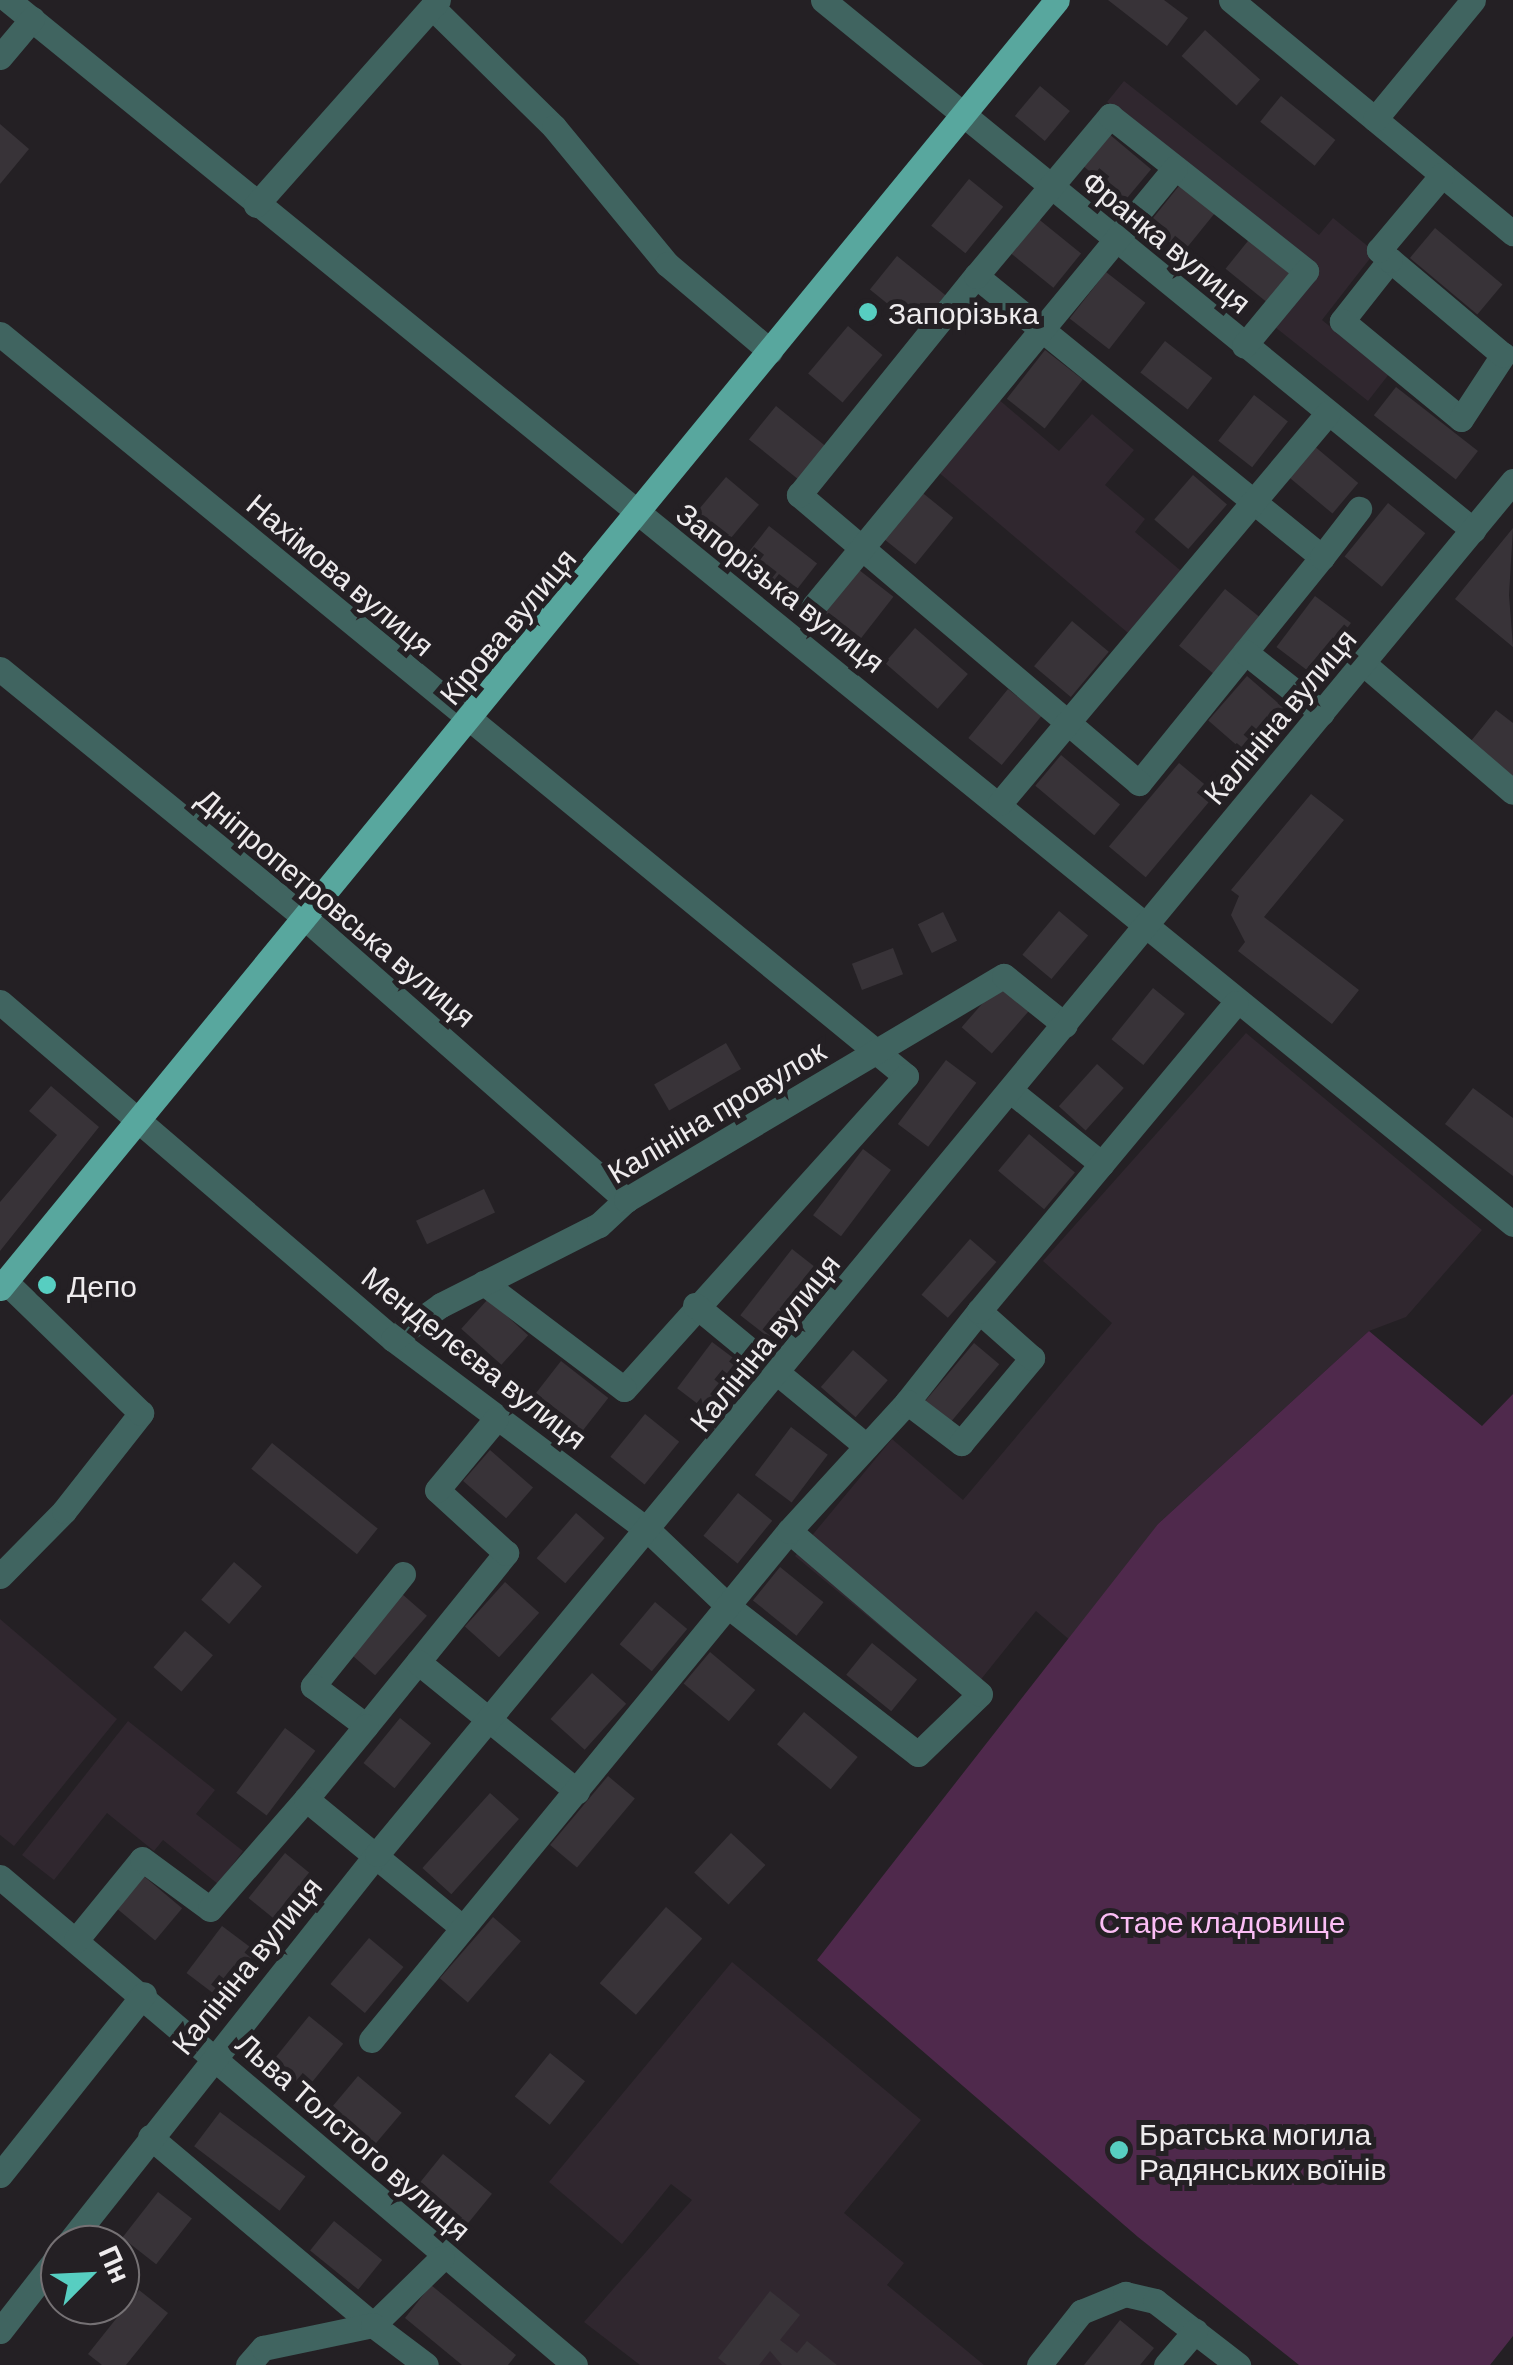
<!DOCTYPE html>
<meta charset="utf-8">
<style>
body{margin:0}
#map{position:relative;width:1513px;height:2365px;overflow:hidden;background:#242024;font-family:Barlow,sans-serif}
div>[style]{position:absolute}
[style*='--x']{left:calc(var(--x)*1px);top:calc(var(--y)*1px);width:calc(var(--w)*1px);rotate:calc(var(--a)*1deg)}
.built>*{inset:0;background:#30272f}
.green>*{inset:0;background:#4f294c}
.building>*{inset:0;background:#383338;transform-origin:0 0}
.minor>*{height:25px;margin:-12.5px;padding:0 12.5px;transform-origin:12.5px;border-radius:12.5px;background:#406460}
.major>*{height:25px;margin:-12.5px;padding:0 12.5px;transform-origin:12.5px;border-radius:12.5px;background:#58a79e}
.dots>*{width:28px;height:28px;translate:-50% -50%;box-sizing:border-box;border:5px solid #242024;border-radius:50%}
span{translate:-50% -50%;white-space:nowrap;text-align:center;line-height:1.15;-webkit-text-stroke:10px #242024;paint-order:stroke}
.street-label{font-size:30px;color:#eeebed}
.poi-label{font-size:30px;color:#eeebed}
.left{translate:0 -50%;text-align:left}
.park-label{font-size:30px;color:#fbbef5}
.north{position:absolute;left:40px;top:2225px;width:100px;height:100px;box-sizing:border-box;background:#242024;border:2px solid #757174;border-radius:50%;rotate:66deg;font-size:28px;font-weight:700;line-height:40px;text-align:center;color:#eeebed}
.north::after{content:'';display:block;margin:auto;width:35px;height:45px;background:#57cec1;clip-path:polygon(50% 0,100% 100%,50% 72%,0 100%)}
</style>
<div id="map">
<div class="built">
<i style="clip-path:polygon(1124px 81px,1319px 235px,1333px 218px,1375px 252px,1322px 320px,1389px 374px,1368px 401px,1275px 327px,1319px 271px,1107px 102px)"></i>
<i style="clip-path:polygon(991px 393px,1059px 451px,1092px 414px,1134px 450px,1105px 485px,1145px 519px,1135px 532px,1187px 576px,1134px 638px,930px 465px)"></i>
<i style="clip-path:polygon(1246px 1033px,1482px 1230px,1406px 1317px,1369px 1331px,1158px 1524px,1072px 1642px,1036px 1611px,966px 1698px,795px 1556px,892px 1439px,963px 1500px,1112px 1323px,1043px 1261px)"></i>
<i style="clip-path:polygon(0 1619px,117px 1719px,14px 1846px,0 1835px)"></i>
<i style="clip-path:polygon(128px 1721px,215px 1790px,196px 1814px,243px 1851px,218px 1884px,163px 1840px,154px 1851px,107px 1813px,54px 1880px,22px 1855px)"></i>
<i style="clip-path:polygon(732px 1962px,921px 2120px,844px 2213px,904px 2263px,887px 2285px,984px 2365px,640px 2365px,584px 2322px,692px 2200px,671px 2184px,622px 2244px,549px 2182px)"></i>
</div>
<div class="green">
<i style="clip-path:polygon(1369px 1331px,1482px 1426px,1513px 1394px,1513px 2336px,1490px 2365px,1299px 2365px,1138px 2237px,817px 1960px,1158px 1524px)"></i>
</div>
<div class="building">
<i style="clip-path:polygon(1108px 0,1164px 0,1188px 18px,1167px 46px)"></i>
<i style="left:1205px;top:30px;width:74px;height:35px;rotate:42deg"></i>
<i style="left:1040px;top:86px;width:39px;height:39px;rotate:40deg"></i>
<i style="left:1281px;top:96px;width:70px;height:33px;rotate:39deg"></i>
<i style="clip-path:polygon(0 124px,29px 149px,0 184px)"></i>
<i style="left:1109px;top:134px;width:55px;height:41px;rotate:40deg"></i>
<i style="left:969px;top:179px;width:44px;height:60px;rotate:39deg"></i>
<i style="left:1183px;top:181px;width:45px;height:56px;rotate:39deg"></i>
<i style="left:1036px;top:217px;width:58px;height:44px;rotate:39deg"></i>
<i style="left:1435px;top:228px;width:88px;height:39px;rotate:40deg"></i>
<i style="left:1252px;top:236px;width:58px;height:42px;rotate:39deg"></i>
<i style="left:897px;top:256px;width:64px;height:43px;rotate:39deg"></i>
<i style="left:1106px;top:272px;width:50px;height:59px;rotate:38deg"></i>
<i style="left:848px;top:326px;width:45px;height:62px;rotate:40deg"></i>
<i style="left:1165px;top:341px;width:60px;height:40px;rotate:38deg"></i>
<i style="left:1045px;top:350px;width:48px;height:62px;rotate:38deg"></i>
<i style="left:1396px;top:387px;width:104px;height:36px;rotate:38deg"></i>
<i style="left:1254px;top:395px;width:43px;height:58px;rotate:38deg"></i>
<i style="left:776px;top:406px;width:64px;height:43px;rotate:39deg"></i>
<i style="left:1313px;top:445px;width:59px;height:40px;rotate:40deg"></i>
<i style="left:1193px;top:475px;width:45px;height:59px;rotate:41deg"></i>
<i style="left:726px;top:477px;width:43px;height:58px;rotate:40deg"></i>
<i style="left:919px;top:490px;width:44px;height:60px;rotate:39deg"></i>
<i style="left:1388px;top:503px;width:48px;height:69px;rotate:39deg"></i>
<i style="left:769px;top:526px;width:61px;height:45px;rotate:38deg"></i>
<i style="clip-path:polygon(1513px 528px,1509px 595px,1513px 647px,1455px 599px)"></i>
<i style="left:854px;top:566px;width:50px;height:64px;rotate:38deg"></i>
<i style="left:1225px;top:589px;width:46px;height:73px;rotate:39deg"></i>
<i style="left:1315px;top:596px;width:45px;height:64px;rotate:37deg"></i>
<i style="left:1072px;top:621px;width:48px;height:59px;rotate:40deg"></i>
<i style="left:915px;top:628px;width:70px;height:46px;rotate:41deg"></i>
<i style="left:1247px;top:676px;width:48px;height:59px;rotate:41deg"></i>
<i style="left:1008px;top:689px;width:43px;height:63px;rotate:39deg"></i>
<i style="clip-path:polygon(1496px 710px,1513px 723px,1513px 783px,1467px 746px)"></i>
<i style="left:1061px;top:755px;width:77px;height:40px;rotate:40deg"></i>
<i style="left:1179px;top:763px;width:48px;height:109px;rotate:40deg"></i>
<i style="clip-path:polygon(1311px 794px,1344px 820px,1264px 917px,1359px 990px,1332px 1024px,1238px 951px,1245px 942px,1231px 915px,1239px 896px,1231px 890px)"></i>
<i style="left:1059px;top:911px;width:38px;height:57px;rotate:40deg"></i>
<i style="left:943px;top:912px;width:32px;height:28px;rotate:64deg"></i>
<i style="left:893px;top:948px;width:28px;height:44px;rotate:69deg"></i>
<i style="left:1001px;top:982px;width:40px;height:60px;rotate:41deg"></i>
<i style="left:1153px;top:988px;width:41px;height:66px;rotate:39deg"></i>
<i style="left:726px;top:1043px;width:30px;height:83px;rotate:60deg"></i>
<i style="left:946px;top:1060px;width:38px;height:80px;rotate:37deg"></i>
<i style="left:1097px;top:1064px;width:36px;height:57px;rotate:42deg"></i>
<i style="clip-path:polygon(51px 1086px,99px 1127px,0 1251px,0 1202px,57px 1135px,29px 1111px)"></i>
<i style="clip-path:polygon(1473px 1088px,1513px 1118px,1513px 1176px,1445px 1124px)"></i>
<i style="left:1029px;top:1134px;width:60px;height:48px;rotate:40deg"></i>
<i style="left:863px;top:1149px;width:35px;height:83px;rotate:37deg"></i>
<i style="left:484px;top:1189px;width:26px;height:75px;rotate:65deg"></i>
<i style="left:970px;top:1239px;width:35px;height:74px;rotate:41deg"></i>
<i style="left:792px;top:1249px;width:36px;height:84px;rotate:38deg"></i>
<i style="left:488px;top:1299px;width:54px;height:40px;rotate:42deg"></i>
<i style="left:712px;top:1342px;width:38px;height:58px;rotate:37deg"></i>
<i style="left:974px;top:1343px;width:33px;height:81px;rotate:40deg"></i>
<i style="left:853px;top:1350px;width:46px;height:49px;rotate:41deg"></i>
<i style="left:561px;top:1361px;width:60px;height:43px;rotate:38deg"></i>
<i style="left:645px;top:1414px;width:44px;height:55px;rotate:39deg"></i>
<i style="left:791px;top:1427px;width:46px;height:60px;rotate:37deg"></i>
<i style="left:272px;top:1443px;width:136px;height:33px;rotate:39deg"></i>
<i style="left:490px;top:1450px;width:57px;height:41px;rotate:41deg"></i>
<i style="left:738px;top:1493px;width:44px;height:55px;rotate:39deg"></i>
<i style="left:576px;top:1513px;width:38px;height:60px;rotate:41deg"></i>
<i style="left:234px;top:1562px;width:37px;height:50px;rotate:41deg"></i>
<i style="left:780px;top:1567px;width:56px;height:43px;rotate:39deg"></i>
<i style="left:505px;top:1582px;width:46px;height:60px;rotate:42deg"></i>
<i style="left:402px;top:1594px;width:33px;height:79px;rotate:41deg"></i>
<i style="left:655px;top:1602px;width:42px;height:55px;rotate:40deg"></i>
<i style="left:185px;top:1631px;width:37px;height:48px;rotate:41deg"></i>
<i style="left:872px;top:1643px;width:58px;height:41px;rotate:39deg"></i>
<i style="left:710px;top:1652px;width:59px;height:41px;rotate:40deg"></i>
<i style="left:592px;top:1673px;width:46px;height:62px;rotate:42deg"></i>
<i style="left:804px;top:1712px;width:70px;height:42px;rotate:40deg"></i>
<i style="left:400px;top:1718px;width:40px;height:58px;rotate:39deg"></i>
<i style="left:285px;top:1728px;width:38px;height:81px;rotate:37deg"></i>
<i style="left:608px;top:1776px;width:35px;height:90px;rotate:40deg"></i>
<i style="left:490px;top:1793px;width:39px;height:101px;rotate:42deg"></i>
<i style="left:731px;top:1833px;width:47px;height:54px;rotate:43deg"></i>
<i style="left:285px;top:1853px;width:44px;height:58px;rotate:39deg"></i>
<i style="left:140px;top:1873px;width:55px;height:42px;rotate:40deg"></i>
<i style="left:666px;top:1907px;width:48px;height:101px;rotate:41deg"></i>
<i style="left:493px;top:1917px;width:37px;height:81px;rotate:41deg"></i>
<i style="left:222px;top:1926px;width:43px;height:59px;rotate:37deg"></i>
<i style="left:369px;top:1938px;width:45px;height:60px;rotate:40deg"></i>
<i style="left:309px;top:2016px;width:44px;height:60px;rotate:39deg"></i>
<i style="left:550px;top:2053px;width:45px;height:56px;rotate:39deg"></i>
<i style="left:358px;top:2076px;width:57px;height:44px;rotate:40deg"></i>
<i style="left:220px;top:2112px;width:107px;height:43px;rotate:37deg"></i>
<i style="left:443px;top:2154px;width:63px;height:42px;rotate:39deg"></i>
<i style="left:158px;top:2192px;width:43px;height:58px;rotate:38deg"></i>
<i style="left:334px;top:2221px;width:62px;height:38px;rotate:39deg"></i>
<i style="clip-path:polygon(431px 2285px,516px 2355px,508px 2365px,462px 2365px,405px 2318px)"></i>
<i style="clip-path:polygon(139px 2290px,168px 2313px,126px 2365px,102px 2365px,88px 2354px)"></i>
<i style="clip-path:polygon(770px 2291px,800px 2315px,780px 2340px,797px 2353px,807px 2341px,837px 2365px,782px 2365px,770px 2351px,759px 2365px,727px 2365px,718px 2358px)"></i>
<i style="clip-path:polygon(1120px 2320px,1154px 2348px,1140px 2365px,1084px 2365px)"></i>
</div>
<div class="minor">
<i style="--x:8;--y:0;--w:1940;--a:39.12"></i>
<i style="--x:823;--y:0;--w:839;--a:39.19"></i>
<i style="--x:1231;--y:0;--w:366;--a:39.6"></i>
<i style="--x:432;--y:7;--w:171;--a:44.5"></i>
<i style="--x:554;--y:127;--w:178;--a:50.5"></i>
<i style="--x:667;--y:264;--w:135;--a:40.2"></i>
<i style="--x:0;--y:57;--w:50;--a:-49.9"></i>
<i style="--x:1375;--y:119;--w:154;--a:-50.5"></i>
<i style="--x:256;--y:205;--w:274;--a:-48.4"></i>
<i style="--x:1390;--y:260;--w:78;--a:128.2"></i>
<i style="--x:1342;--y:321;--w:154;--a:39.5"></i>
<i style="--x:1461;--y:419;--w:77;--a:-56.7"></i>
<i style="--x:1503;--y:355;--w:148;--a:-139.9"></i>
<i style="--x:1390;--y:260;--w:15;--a:-138"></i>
<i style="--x:1379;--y:250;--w:98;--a:-50"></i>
<i style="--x:976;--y:276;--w:446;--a:39.1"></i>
<i style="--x:1322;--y:557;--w:291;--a:129"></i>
<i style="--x:1139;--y:783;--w:446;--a:-139.7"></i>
<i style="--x:799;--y:495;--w:282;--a:-51.1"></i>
<i style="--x:976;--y:276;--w:209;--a:-50.1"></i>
<i style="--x:1110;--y:116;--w:250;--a:38.3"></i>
<i style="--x:1306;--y:271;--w:97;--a:129.6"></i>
<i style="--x:0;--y:334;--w:1171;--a:39.32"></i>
<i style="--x:906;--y:1076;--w:421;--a:132"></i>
<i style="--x:624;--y:1389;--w:176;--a:-142.9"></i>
<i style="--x:1322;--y:557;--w:61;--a:-52.4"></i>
<i style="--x:813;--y:607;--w:569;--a:-50.49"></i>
<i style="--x:1245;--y:652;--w:98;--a:38.4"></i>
<i style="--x:1364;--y:664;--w:196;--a:40.7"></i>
<i style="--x:0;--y:669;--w:392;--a:39.2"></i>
<i style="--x:304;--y:917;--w:429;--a:41.3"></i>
<i style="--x:1000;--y:803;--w:510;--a:-49.94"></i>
<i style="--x:0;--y:1002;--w:518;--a:40.61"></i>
<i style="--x:393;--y:1339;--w:321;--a:36.9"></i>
<i style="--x:650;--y:1532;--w:109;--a:43.5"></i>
<i style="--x:729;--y:1607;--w:239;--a:37.9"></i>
<i style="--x:918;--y:1754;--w:86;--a:-44.1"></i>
<i style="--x:980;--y:1694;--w:251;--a:-139.5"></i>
<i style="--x:1012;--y:1092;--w:115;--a:38.7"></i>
<i style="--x:695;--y:1305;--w:222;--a:39.5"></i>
<i style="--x:393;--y:1339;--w:59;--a:-35.3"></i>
<i style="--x:441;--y:1305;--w:177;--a:-26.9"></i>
<i style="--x:599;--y:1225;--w:37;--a:-43"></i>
<i style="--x:626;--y:1200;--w:439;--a:-30.7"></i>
<i style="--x:1004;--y:976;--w:78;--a:38.8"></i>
<i style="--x:907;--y:1402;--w:116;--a:-51.6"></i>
<i style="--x:403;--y:1574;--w:144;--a:128.8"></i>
<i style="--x:313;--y:1686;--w:66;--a:37"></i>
<i style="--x:366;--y:1726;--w:223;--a:-51"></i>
<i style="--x:506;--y:1553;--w:93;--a:-137.6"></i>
<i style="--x:437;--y:1490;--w:92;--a:-50.3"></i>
<i style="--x:0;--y:1576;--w:91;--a:-45.4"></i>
<i style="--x:64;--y:1511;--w:125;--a:-51.8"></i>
<i style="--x:141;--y:1413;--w:190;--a:-135.9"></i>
<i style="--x:418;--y:1662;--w:205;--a:39.1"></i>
<i style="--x:306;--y:1799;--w:94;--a:-50.6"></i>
<i style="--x:0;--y:1877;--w:754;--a:40.32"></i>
<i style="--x:76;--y:1940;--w:104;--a:-50.8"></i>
<i style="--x:142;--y:1859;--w:84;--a:36.3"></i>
<i style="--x:210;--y:1909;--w:146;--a:-48.9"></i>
<i style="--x:306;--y:1799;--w:203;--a:39.4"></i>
<i style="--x:371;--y:2040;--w:659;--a:-50.61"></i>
<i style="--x:789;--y:1531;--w:175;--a:-47.5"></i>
<i style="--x:907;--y:1402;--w:68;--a:37.2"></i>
<i style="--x:961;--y:1443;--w:111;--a:-50.1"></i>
<i style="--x:1032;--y:1358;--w:71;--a:-138.4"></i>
<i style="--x:979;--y:1311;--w:401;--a:-50.2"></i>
<i style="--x:150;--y:2137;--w:292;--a:40.1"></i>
<i style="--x:373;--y:2325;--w:96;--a:-44.2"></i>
<i style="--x:0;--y:2175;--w:231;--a:-51.5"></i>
<i style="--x:67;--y:2245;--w:499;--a:-51.6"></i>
<i style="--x:377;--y:1854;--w:1782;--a:-50.4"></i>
<i style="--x:0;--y:2331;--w:98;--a:-52.1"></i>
<i style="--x:248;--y:2365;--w:23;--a:-49"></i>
<i style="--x:263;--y:2348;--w:112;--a:-11.8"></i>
<i style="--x:373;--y:2325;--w:66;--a:37"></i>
<i style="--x:1039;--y:2365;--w:68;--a:-51.6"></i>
<i style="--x:1081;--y:2312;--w:48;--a:-22.2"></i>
<i style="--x:1125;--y:2294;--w:31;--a:13"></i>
<i style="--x:1155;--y:2301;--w:105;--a:37.6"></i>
<i style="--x:1166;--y:2365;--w:45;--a:-49.5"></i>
</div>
<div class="major">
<i style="--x:0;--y:1288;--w:1666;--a:-50.63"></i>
</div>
<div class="dots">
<i style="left:868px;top:312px;background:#57cec1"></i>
<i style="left:47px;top:1285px;background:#57cec1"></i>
<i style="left:1119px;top:2150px;background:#57cec1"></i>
</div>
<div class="street-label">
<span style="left:1167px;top:241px;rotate:39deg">Франка вулиця</span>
<span style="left:341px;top:574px;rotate:40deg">Нахімова вулиця</span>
<span style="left:781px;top:587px;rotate:38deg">Запорізька вулиця</span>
<span style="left:507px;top:626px;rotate:-50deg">Кірова вулиця</span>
<span style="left:1279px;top:716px;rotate:-50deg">Калініна вулиця</span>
<span style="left:337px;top:907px;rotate:40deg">Дніпропетровська вулиця</span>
<span style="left:716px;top:1111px;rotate:-31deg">Калініна провулок</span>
<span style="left:764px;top:1342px;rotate:-51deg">Калініна вулиця</span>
<span style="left:475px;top:1357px;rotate:38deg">Менделєєва вулиця</span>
<span style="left:246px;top:1965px;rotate:-51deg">Калініна вулиця</span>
<span style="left:354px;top:2136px;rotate:41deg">Льва Толстого вулиця</span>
</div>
<div class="poi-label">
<span class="left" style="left:888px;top:312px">Запорізька</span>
<span class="left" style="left:67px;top:1285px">Депо</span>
<span class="left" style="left:1139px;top:2150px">Братська могила<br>Радянських воїнів</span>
</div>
<div class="park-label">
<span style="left:1222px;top:1921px">Старе кладовище</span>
</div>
<div class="north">Пн</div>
</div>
